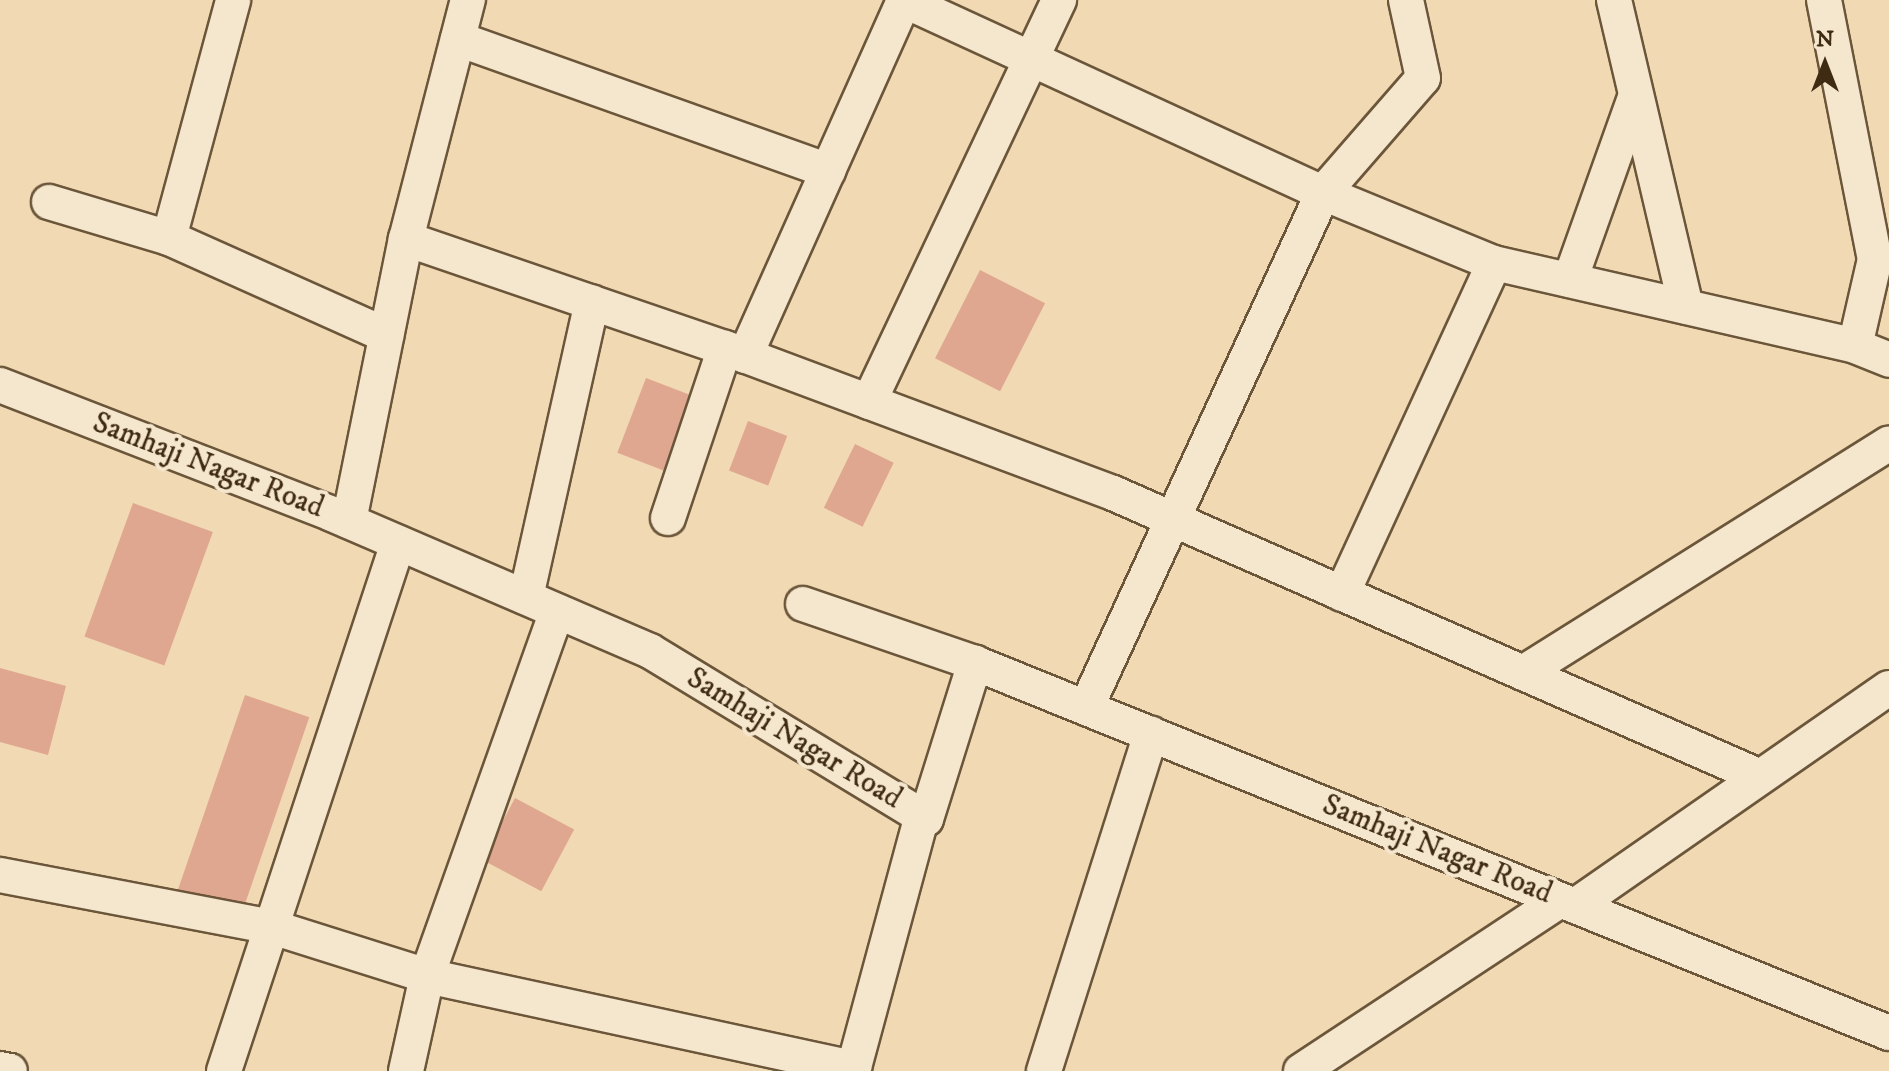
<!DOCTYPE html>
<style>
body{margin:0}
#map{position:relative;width:1889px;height:1071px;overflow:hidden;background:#f0d9b3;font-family:"IM FELL DW Pica",serif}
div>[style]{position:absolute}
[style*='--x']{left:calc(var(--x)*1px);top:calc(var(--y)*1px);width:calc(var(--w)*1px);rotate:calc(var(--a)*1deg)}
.building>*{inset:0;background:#e0a790;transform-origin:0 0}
.roads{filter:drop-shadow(2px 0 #6b563a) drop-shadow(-2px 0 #6b563a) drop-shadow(0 2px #6b563a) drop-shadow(0 -2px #6b563a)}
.minor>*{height:34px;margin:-17px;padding:0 17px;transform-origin:17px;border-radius:17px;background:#f5e6ce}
span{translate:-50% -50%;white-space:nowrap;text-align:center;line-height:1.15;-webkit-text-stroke:8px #f5e6ce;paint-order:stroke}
.street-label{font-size:30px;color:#3f2a12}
.north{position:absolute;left:1785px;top:24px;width:80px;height:80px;-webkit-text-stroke:6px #f5e6ce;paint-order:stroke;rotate:0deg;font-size:22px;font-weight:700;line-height:32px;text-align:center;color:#3f2a12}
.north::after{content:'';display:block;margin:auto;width:28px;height:36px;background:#3f2a12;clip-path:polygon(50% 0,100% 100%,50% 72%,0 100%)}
</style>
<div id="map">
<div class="building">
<i style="left:980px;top:270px;width:73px;height:99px;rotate:27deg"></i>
<i style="left:646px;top:378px;width:51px;height:80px;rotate:21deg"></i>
<i style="left:748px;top:421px;width:42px;height:53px;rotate:21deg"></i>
<i style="left:855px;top:444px;width:43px;height:71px;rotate:26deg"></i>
<i style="left:133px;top:503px;width:85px;height:142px;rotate:20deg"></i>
<i style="clip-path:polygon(0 668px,66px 686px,48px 755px,0 742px)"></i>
<i style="left:245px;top:695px;width:68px;height:209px;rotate:19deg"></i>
<i style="left:515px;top:798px;width:67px;height:70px;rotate:28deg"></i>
</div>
<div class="roads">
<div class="minor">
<i style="--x:903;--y:0;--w:462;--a:24.7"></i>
<i style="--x:1323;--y:193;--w:185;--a:22.3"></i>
<i style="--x:1494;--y:263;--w:370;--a:12.9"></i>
<i style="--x:1855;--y:346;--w:37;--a:22"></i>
<i style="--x:1614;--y:0;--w:315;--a:76.8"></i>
<i style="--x:1824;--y:0;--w:264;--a:78.9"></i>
<i style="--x:1875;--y:259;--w:89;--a:102.9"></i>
<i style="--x:458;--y:39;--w:393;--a:19.6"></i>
<i style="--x:49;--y:202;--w:125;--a:16.7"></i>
<i style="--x:169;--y:238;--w:238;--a:24.1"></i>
<i style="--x:169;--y:238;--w:246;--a:-74.9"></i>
<i style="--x:406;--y:239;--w:247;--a:-75.5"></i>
<i style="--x:1570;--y:280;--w:196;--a:-70.4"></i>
<i style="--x:745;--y:356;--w:390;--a:-65.9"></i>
<i style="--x:0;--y:385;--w:356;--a:21.2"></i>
<i style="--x:332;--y:514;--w:346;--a:23.3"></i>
<i style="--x:650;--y:651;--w:323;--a:31.3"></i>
<i style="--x:926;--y:819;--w:164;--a:-72.6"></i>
<i style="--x:975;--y:663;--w:986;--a:22.04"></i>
<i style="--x:869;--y:402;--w:445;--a:-64.7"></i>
<i style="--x:668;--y:518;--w:179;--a:-71.5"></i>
<i style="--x:349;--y:521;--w:288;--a:-78.6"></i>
<i style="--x:406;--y:239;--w:337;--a:18.9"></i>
<i style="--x:725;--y:348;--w:414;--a:20.5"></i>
<i style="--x:1113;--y:493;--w:702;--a:23.68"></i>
<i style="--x:1342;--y:594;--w:364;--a:-65.3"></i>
<i style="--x:526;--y:597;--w:302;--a:-77.4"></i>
<i style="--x:803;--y:604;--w:182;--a:18.9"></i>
<i style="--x:1523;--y:673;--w:432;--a:-32.1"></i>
<i style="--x:1086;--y:708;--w:567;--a:-65.29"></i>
<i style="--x:1323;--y:193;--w:152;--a:-49"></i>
<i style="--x:1423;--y:78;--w:80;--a:-102.3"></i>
<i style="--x:0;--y:875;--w:277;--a:10.8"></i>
<i style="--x:272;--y:927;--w:163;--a:17.5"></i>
<i style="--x:427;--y:976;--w:387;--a:-70.4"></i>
<i style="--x:1575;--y:906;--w:382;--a:-34.8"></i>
<i style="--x:0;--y:1069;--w:10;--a:11"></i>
<i style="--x:224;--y:1071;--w:556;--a:-71.76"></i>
<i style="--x:406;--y:1071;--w:97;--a:-77.5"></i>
<i style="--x:427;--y:976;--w:437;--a:12.2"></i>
<i style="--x:853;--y:1071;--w:264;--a:-74.9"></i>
<i style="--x:1044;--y:1071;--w:354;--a:-72.4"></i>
<i style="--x:1301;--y:1071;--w:310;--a:-33.4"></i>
</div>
</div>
<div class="street-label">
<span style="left:208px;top:466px;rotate:21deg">Samhaji Nagar Road</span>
<span style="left:794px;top:739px;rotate:31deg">Samhaji Nagar Road</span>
<span style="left:1437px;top:850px;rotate:22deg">Samhaji Nagar Road</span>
</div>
<div class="north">N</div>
</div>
